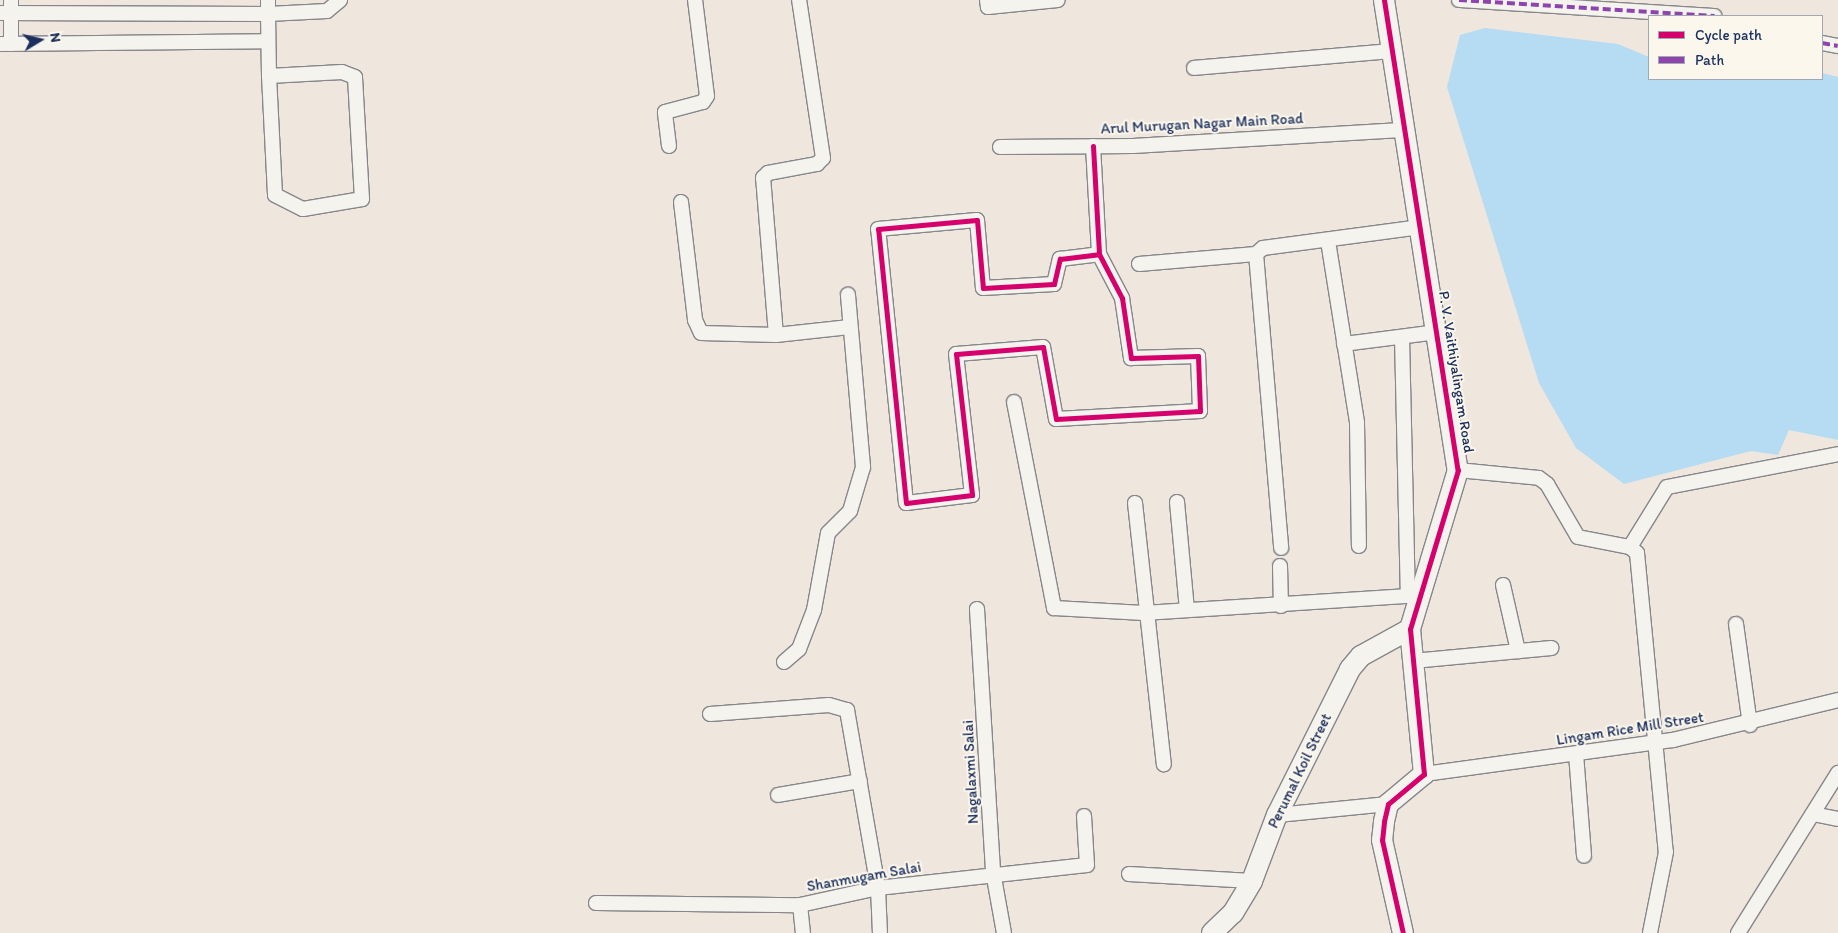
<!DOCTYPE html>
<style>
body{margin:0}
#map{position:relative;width:1838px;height:933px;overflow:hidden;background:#efe6dd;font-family:Itim,sans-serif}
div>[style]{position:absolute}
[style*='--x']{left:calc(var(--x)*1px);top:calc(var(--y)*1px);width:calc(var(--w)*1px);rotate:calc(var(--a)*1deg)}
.water>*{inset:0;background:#b5dcf3}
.roads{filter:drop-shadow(1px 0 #86868b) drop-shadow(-1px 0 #86868b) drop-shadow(0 1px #86868b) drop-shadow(0 -1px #86868b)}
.street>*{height:14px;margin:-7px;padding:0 7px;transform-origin:7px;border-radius:7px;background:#f5f3ee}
.secondary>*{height:20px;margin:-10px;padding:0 10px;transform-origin:10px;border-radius:10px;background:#f5f3ee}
.quiet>*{height:4px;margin-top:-2px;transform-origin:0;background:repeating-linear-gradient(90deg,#8e44ad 0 8px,transparent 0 12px)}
.cycleway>*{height:5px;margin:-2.5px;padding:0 2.5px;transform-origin:2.5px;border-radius:2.5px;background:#d6006c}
span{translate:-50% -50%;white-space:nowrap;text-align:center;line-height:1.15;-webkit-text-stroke:4px #fbf7ec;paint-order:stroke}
.street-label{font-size:15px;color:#1b2f5e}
.legend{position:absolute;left:1648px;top:15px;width:175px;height:65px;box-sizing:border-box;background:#fbf7ec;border:1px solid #a1a7b3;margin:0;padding:6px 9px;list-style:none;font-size:15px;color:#1b2f5e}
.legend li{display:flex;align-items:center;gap:10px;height:25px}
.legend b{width:25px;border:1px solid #a1a7b3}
.north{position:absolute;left:15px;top:15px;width:50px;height:50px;-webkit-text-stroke:4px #fbf7ec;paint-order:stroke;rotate:81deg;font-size:14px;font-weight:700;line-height:20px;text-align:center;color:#1b2f5e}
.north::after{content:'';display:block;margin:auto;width:18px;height:22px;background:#1b2f5e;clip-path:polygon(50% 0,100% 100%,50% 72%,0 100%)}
</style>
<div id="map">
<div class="water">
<i style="clip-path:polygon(1485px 28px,1618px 44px,1649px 57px,1649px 79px,1822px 79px,1822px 73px,1838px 77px,1838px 440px,1789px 430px,1778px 455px,1751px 451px,1624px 484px,1576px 448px,1539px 383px,1447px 87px,1460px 35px)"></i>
</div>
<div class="roads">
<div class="street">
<i style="--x:11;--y:0;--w:44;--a:90"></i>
<i style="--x:987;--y:0;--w:7;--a:82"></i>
<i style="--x:988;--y:7;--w:70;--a:-5.7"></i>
<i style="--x:1459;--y:0;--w:256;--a:3.6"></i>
<i style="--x:0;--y:13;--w:268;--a:0.2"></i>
<i style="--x:268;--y:14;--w:14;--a:-90"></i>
<i style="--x:1822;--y:43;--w:16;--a:11"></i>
<i style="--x:0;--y:44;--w:268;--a:-0.6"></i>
<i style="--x:1194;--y:68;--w:200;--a:-4.9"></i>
<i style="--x:269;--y:76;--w:119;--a:87.1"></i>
<i style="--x:275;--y:195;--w:31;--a:27"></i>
<i style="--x:303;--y:209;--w:60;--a:-9.6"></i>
<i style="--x:362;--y:199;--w:122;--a:-93.3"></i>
<i style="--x:355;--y:77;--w:14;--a:-159"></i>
<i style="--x:342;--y:72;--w:73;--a:176.9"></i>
<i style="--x:269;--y:76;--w:62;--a:-90.9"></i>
<i style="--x:268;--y:14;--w:59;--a:-2.9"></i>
<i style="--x:327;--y:11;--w:17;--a:-40"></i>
<i style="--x:669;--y:146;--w:34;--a:-97"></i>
<i style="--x:665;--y:112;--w:39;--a:-15"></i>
<i style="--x:703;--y:102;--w:7;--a:-56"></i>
<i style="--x:707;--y:96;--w:97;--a:-97.1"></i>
<i style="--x:1093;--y:146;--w:108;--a:86.8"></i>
<i style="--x:1099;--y:254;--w:50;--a:62.4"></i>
<i style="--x:1122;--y:298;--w:61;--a:81.5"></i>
<i style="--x:1131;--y:358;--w:67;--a:-1.7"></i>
<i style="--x:1198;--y:356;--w:55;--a:87.9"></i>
<i style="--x:1200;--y:411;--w:144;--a:176.8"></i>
<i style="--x:1056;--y:419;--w:73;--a:-100.2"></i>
<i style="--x:1043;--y:347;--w:87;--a:175.4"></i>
<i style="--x:956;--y:354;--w:142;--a:83.5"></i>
<i style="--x:972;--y:495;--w:66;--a:173.1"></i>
<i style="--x:906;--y:503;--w:275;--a:-95.8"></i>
<i style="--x:878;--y:229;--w:99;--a:-5.2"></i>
<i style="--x:977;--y:220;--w:68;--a:85"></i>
<i style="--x:983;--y:288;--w:71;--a:-3.2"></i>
<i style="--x:1054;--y:284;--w:26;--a:-77"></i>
<i style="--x:1060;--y:259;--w:39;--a:-7"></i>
<i style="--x:1000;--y:147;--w:133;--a:-0.4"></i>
<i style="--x:1133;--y:146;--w:273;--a:-3.4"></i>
<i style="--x:681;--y:202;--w:119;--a:83.2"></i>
<i style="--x:695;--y:320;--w:14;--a:65"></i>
<i style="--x:701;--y:333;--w:75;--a:1.5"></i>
<i style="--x:776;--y:335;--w:74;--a:-6.2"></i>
<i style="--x:1328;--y:241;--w:184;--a:80.9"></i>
<i style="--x:1357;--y:423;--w:123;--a:89.1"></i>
<i style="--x:1256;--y:254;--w:295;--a:85.1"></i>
<i style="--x:1139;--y:264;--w:117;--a:-4.9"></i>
<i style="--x:1256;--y:254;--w:9;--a:-41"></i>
<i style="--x:1263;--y:248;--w:159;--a:-7.6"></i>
<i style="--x:776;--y:335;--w:158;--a:-94.7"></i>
<i style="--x:763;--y:178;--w:7;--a:-45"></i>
<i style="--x:768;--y:173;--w:50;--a:-10.4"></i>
<i style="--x:817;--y:164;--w:8;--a:-45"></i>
<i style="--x:823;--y:158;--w:160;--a:-98.6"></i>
<i style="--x:1402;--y:337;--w:259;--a:88.7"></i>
<i style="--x:1344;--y:344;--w:95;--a:-7.3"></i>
<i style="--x:1014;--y:402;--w:210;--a:79"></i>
<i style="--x:1054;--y:608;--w:90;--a:3.2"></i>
<i style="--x:1144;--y:613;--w:277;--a:-3.7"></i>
<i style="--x:1458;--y:470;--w:81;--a:5.6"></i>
<i style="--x:1539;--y:478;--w:10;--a:37"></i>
<i style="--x:1547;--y:484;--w:61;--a:59.7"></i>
<i style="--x:1578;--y:537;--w:53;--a:10.9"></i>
<i style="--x:1630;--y:547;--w:9;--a:41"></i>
<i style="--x:1637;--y:553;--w:300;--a:84.5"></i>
<i style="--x:1666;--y:852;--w:83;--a:101.2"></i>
<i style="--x:1177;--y:502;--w:107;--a:84.7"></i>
<i style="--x:1135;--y:503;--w:263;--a:83.7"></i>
<i style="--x:1630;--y:547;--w:70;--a:-58.3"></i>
<i style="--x:1667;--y:487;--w:174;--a:-10.9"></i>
<i style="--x:1280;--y:566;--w:40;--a:88.6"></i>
<i style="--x:1503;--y:585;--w:68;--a:77.2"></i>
<i style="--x:977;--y:609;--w:263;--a:86.5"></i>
<i style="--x:993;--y:872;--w:62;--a:79.8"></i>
<i style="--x:1736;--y:624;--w:102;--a:82.1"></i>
<i style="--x:1413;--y:661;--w:139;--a:-5.4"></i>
<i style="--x:784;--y:662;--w:20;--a:-41"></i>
<i style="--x:799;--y:649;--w:42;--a:-69"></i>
<i style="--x:814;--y:610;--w:78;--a:-79.7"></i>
<i style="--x:828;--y:533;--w:31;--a:-45"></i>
<i style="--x:850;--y:511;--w:46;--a:-73.5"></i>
<i style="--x:863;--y:467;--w:173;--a:-95"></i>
<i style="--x:710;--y:714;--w:119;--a:-4.3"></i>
<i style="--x:829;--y:705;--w:19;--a:16"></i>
<i style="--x:847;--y:710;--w:181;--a:80.1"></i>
<i style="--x:878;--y:888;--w:45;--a:87.5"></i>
<i style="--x:1576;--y:754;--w:102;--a:85.5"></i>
<i style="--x:1424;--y:774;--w:251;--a:-7.8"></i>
<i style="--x:1673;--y:740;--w:170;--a:-13.6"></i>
<i style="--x:778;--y:795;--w:83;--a:-9.7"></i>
<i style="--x:1813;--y:814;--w:25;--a:11"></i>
<i style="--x:1277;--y:815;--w:112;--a:-5.7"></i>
<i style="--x:1129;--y:874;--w:123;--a:3.3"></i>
<i style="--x:596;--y:903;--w:204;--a:0.6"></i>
<i style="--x:800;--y:905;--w:80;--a:-12.3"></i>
<i style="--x:878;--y:888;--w:210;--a:-6.3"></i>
<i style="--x:1087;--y:865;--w:49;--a:-93.5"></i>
<i style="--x:800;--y:905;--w:28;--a:84"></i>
<i style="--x:1738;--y:933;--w:189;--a:-58"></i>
</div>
<div class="secondary">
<i style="--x:1384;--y:0;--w:476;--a:81.1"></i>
<i style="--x:1458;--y:470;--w:166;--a:106.8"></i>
<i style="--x:1410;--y:629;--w:146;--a:84.5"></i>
<i style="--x:1424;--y:774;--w:47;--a:140.2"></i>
<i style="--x:1388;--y:804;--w:18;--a:103"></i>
<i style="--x:1384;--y:822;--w:18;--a:96"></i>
<i style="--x:1382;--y:840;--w:95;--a:77.3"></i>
<i style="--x:1212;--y:933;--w:29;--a:-44"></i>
<i style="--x:1233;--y:913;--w:37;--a:-59"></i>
<i style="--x:1252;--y:881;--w:71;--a:-69.3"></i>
<i style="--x:1277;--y:815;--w:163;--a:-63.4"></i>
<i style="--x:1350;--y:669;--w:17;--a:-50"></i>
<i style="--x:1361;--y:656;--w:56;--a:-28.9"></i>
</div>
</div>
<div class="quiet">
<i style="--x:1459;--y:0;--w:256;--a:3.6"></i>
<i style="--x:1822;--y:43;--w:16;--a:11"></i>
</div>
<div class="cycleway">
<i style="--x:1384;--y:0;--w:476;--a:81.1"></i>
<i style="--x:1458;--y:470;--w:166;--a:106.8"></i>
<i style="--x:1410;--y:629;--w:146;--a:84.5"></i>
<i style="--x:1424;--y:774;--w:47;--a:140.2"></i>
<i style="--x:1388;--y:804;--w:18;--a:103"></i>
<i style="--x:1384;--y:822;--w:18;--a:96"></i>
<i style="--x:1382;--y:840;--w:95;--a:77.3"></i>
<i style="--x:1093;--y:146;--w:108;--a:86.8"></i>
<i style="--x:1099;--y:254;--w:50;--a:62.4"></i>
<i style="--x:1122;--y:298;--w:61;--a:81.5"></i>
<i style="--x:1131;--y:358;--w:67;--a:-1.7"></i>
<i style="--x:1198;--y:356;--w:55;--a:87.9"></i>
<i style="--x:1200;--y:411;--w:144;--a:176.8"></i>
<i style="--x:1056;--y:419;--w:73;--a:-100.2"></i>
<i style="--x:1043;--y:347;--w:87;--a:175.4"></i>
<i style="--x:956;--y:354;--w:142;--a:83.5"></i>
<i style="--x:972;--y:495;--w:66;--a:173.1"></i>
<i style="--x:906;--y:503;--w:275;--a:-95.8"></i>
<i style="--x:878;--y:229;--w:99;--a:-5.2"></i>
<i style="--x:977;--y:220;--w:68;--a:85"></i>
<i style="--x:983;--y:288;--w:71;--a:-3.2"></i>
<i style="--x:1054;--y:284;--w:26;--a:-77"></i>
<i style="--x:1060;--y:259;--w:39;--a:-7"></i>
</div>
<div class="street-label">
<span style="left:1202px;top:124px;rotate:-3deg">Arul Murugan Nagar Main Road</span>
<span style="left:1456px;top:372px;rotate:81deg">P. V. Vaithiyalingam Road</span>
<span style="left:1630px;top:729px;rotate:-9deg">Lingam Rice Mill Street</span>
<span style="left:1300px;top:771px;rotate:-64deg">Perumal Koil Street</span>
<span style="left:971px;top:772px;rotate:-93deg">Nagalaxmi Salai</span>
<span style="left:864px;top:877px;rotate:-10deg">Shanmugam Salai</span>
</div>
<ul class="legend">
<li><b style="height:6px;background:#d6006c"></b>Cycle path</li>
<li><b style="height:6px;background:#8e44ad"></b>Path</li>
</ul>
<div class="north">N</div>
</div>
